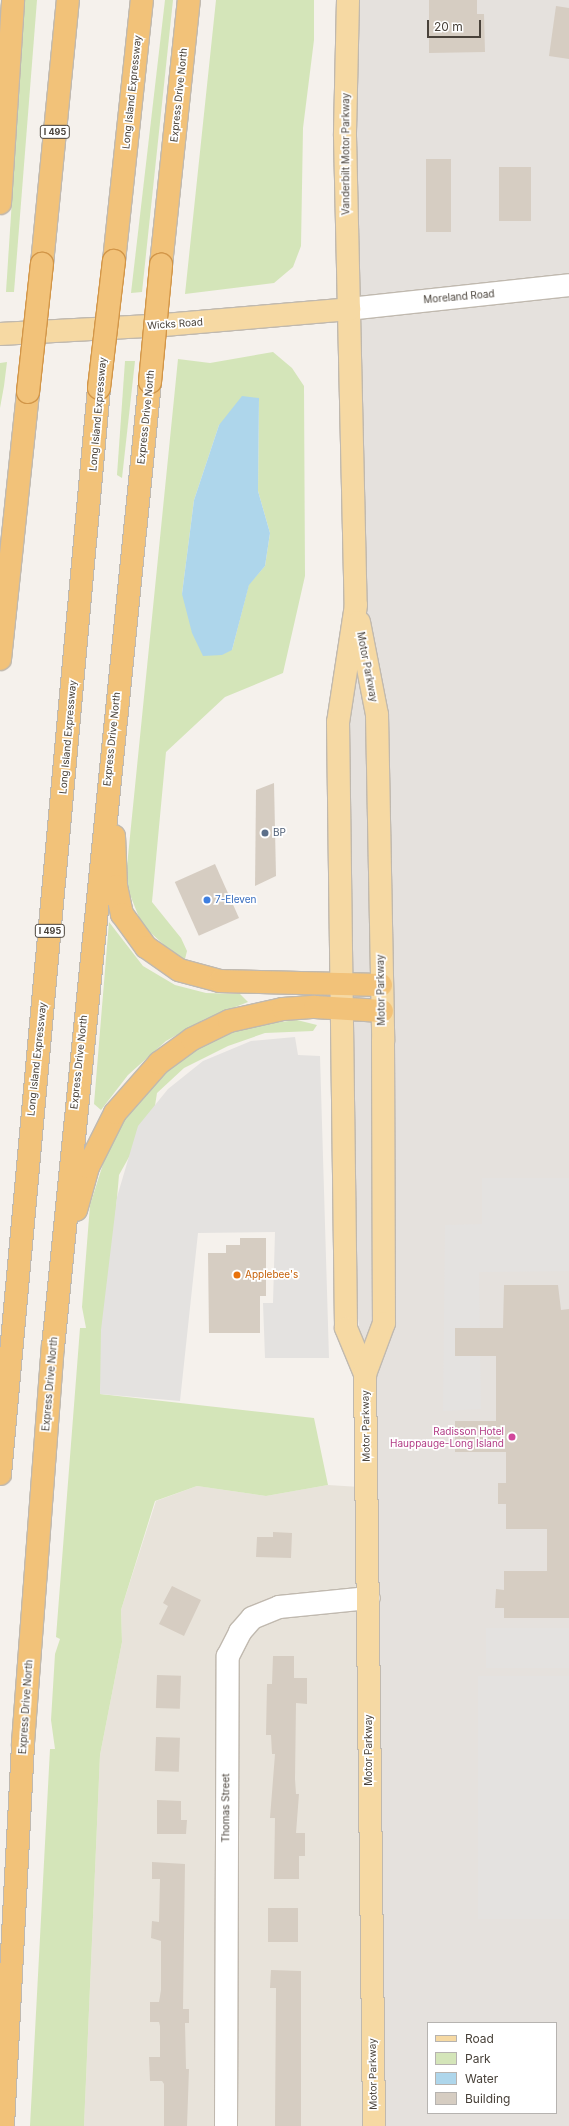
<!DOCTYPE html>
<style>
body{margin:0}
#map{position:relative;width:569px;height:2126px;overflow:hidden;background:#f5f1ec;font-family:Inter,sans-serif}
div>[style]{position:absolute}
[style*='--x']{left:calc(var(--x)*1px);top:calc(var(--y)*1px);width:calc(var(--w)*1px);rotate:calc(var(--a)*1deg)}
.residential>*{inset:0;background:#e8e3da}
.industrial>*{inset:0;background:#e5e1dd}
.green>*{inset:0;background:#d4e5b9}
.parking>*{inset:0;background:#e4e2e0;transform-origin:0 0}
.water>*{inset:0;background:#aed6eb}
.building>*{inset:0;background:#d6cdc2;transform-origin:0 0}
.roads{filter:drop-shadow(1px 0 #c0b9af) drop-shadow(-1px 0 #c0b9af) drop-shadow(0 1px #c0b9af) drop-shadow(0 -1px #c0b9af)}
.minor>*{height:22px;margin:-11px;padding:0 11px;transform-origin:11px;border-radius:11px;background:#fff}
.major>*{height:22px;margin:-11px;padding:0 11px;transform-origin:11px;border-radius:11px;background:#f6d9a3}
.highway>*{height:22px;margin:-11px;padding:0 11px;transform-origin:11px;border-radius:11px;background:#f2c279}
.bridges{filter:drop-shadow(1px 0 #d29649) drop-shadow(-1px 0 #d29649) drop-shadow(0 1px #d29649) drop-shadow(0 -1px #d29649)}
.highway-bridge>*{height:22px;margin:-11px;padding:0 11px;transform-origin:11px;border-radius:11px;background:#f2c279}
.dots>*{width:11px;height:11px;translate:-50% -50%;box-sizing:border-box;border:2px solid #fff;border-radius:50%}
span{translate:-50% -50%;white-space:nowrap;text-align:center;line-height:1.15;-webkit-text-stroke:3.5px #fff;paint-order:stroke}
.shield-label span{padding:1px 3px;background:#fff;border:1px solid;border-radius:3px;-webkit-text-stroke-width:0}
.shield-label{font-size:9px;color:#49423a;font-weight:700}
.street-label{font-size:10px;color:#49423a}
.service-label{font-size:10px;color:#4e5e75}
.left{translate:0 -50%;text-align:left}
.shop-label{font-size:10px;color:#366cbe}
.food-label{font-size:10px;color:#c56008}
.hotel-label{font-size:10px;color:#b23c85}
.right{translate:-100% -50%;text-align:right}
.legend{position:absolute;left:427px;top:2022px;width:130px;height:92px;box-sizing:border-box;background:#fff;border:1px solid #b6b3b0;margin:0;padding:5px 7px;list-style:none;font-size:12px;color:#49423a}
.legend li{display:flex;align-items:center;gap:8px;height:20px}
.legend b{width:20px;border:1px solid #b6b3b0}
.scale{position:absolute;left:427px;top:20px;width:54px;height:18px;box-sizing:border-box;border:2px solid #49423a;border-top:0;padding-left:5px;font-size:12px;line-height:14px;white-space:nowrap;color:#49423a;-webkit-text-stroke:3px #fff;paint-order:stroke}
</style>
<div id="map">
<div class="residential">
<i style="clip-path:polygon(328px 1485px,360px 1487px,369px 2126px,84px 2126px,100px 1755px,122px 1642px,121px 1610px,156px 1501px,197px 1486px,266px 1496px)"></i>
</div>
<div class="industrial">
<i style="clip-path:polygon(evenodd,356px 0,569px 0,569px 2126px,369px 2126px,365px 1374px,344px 1207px,349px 309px,356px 0,428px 2023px,556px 2023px,556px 2113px,428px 2113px,428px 2023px)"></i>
</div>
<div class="green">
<i style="clip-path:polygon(25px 0,37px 0,14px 292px,6px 292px)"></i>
<i style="clip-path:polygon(165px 0,173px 0,142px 292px,131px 293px)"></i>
<i style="clip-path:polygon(216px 0,314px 0,314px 40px,303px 128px,301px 246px,293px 267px,274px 283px,185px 294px)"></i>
<i style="clip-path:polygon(evenodd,273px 352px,292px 368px,304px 386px,305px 576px,283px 673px,225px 697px,166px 752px,152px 902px,181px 938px,187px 951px,184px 963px,142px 925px,127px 887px,127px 866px,178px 359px,210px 363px,273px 352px,259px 398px,258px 491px,270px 533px,265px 566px,249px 584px,232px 650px,182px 594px,194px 500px,219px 425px,259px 398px)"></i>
<i style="clip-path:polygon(125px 361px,135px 361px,122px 478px,117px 475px)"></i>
<i style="clip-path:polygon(7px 362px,4px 386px,0 408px,0 363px)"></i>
<i style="clip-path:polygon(109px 922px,143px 966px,175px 985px,206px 993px,240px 994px,248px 1002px,205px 1019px,166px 1041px,128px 1075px,101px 1110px,94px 1104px)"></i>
<i style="clip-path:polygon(297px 1020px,317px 1025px,313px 1031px,265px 1033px,228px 1046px,184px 1068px,157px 1093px,154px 1112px,119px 1175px,100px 1394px,314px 1418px,328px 1485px,266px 1496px,197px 1486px,155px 1501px,121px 1610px,122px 1642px,100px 1755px,84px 2126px,30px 2126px,50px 1749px,55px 1749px,51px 1720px,55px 1654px,60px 1639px,56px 1637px,80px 1328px,86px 1328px,82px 1307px,90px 1205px,103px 1164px,122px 1122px,141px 1094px,175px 1063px,209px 1043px,248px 1026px)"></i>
</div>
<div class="parking">
<i style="clip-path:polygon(295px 1037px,298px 1055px,320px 1056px,329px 1358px,265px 1358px,263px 1303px,273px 1303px,275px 1232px,198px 1233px,180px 1401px,100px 1394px,101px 1330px,117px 1197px,138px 1126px,168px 1089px,203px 1061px,251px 1041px)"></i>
<i style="clip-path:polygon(482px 1178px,569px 1178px,569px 1271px,479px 1272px,481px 1409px,443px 1411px,445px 1225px,482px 1224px)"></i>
<i style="left:569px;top:1628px;width:40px;height:83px;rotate:90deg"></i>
<i style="left:478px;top:1676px;width:91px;height:243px"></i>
</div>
<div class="water">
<i style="clip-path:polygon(242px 396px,259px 398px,258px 491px,270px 533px,265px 566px,249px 585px,232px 650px,222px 655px,203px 656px,192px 633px,182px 594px,194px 500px,219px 425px)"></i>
</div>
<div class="building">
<i style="clip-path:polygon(429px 0,477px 0,477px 14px,484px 14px,485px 52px,429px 53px)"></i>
<i style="clip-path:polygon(556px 6px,569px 8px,569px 59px,549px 56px)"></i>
<i style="left:426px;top:159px;width:25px;height:73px"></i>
<i style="left:499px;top:167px;width:32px;height:54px"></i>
<i style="clip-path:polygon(274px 783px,276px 876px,255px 886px,256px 790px)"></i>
<i style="left:215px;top:864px;width:59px;height:44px;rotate:66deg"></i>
<i style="clip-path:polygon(240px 1238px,266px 1238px,266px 1296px,260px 1296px,260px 1333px,209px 1333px,208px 1253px,226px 1253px,226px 1245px,240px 1245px)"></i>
<i style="clip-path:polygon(504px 1285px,558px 1285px,561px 1310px,569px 1309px,569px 1618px,504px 1618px,504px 1608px,495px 1608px,496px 1589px,504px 1590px,504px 1571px,547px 1571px,547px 1529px,506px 1529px,506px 1504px,498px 1504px,498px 1483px,506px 1483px,506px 1452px,455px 1452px,455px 1421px,496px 1421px,496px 1356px,455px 1356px,455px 1328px,503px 1328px)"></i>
<i style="clip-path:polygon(273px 1532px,292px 1533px,291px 1558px,256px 1557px,257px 1537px,273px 1537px)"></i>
<i style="clip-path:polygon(172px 1586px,201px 1600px,184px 1636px,159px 1624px,168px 1606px,163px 1603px)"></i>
<i style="clip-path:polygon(273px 1656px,294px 1656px,294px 1678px,307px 1678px,307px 1704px,296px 1703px,295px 1779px,296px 1794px,299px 1794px,296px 1833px,305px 1833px,305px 1856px,299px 1856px,299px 1879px,274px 1879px,275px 1818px,270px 1818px,275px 1754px,272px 1754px,271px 1735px,266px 1735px,267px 1684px,272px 1684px)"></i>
<i style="left:157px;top:1675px;width:24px;height:33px;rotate:2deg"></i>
<i style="left:156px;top:1737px;width:24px;height:34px;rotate:2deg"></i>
<i style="clip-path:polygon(157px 1800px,181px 1801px,181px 1820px,187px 1820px,186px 1834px,157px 1834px)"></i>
<i style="clip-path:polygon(152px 1862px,185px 1864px,183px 2009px,189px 2009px,189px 2023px,185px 2023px,186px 2069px,189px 2069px,187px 2126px,164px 2126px,164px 2084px,162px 2081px,150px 2081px,149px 2057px,160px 2057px,160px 2026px,159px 2022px,150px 2022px,150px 2002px,159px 2002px,161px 1990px,161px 1941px,151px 1938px,152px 1921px,159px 1922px,160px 1879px,152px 1879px)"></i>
<i style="left:268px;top:1908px;width:30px;height:34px"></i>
<i style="clip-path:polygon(271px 1970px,301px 1971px,301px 2126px,275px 2126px,276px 1988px,270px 1988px)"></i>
</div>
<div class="roads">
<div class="minor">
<i style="--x:349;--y:309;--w:221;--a:-6.2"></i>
<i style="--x:226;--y:2126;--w:470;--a:-89.8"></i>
<i style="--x:228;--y:1656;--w:27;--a:-63"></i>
<i style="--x:240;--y:1632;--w:18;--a:-49"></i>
<i style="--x:252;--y:1618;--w:29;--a:-22"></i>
<i style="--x:279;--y:1607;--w:90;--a:-5.7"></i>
</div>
<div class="major">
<i style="--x:348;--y:0;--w:136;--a:91.3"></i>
<i style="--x:345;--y:136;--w:469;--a:88.7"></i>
<i style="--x:356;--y:605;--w:118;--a:98.7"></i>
<i style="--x:338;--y:722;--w:606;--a:89.24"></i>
<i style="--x:346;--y:1328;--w:50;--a:67.6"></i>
<i style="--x:365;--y:1374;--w:752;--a:89.31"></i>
<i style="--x:0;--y:334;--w:164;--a:-3.1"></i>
<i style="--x:164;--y:325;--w:186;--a:-4.9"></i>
<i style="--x:359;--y:622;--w:95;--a:79"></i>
<i style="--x:377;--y:715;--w:326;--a:88.9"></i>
<i style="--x:383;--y:1041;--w:282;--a:89.8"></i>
<i style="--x:384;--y:1323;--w:54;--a:110.4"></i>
</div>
<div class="highway">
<i style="--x:0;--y:203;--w:203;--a:-86.3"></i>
<i style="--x:114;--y:261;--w:262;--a:-83.9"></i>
<i style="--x:42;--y:264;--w:265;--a:-84.4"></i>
<i style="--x:161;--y:265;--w:266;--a:-84"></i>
<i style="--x:0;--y:659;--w:268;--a:-84"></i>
<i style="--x:114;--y:836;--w:50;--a:87.7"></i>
<i style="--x:116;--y:886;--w:29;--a:78"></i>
<i style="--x:122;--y:914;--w:41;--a:54"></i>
<i style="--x:146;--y:947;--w:40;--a:34.9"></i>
<i style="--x:179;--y:970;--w:42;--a:15"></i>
<i style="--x:220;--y:981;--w:161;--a:1.4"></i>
<i style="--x:76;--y:1210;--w:45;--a:-74.4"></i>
<i style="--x:88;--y:1167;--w:60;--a:-63.4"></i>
<i style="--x:115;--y:1113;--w:67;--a:-48.7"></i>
<i style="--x:159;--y:1063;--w:41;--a:-36"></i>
<i style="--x:192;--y:1039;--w:41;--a:-25.9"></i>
<i style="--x:229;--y:1021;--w:55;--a:-12.5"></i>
<i style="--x:283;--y:1009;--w:32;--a:-4"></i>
<i style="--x:315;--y:1007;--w:67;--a:3.4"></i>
<i style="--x:0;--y:1474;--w:1091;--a:-84.79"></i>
<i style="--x:3;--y:2126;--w:384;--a:-87"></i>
<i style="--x:23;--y:1743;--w:397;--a:-85.7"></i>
<i style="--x:53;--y:1347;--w:970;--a:-84.26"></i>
</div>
</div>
<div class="bridges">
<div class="highway-bridge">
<i style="--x:150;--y:382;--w:118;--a:-84.6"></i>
<i style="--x:99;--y:388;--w:128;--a:-83.3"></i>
<i style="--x:28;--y:392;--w:129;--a:-83.8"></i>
</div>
</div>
<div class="dots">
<i style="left:265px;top:833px;background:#5c6f8a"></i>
<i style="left:207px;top:900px;background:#3f7fe0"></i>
<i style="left:237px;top:1275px;background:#e8710a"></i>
<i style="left:512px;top:1437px;background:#d1479c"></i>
</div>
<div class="shield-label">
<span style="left:55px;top:132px">I 495</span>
<span style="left:50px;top:931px">I 495</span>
</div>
<div class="street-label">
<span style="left:132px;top:92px;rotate:-84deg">Long Island Expressway</span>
<span style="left:179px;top:95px;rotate:-84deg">Express Drive North</span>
<span style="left:346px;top:154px;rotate:-90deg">Vanderbilt Motor Parkway</span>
<span style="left:459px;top:297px;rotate:-5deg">Moreland Road</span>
<span style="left:175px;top:324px;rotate:-4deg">Wicks Road</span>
<span style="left:98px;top:414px;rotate:-85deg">Long Island Expressway</span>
<span style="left:146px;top:417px;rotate:-84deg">Express Drive North</span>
<span style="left:367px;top:667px;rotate:79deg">Motor Parkway</span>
<span style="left:68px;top:737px;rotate:-85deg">Long Island Expressway</span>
<span style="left:112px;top:739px;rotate:-84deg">Express Drive North</span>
<span style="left:381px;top:990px;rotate:-91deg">Motor Parkway</span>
<span style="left:37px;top:1059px;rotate:-84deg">Long Island Expressway</span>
<span style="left:79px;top:1062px;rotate:-84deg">Express Drive North</span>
<span style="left:50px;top:1384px;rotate:-85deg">Express Drive North</span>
<span style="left:366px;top:1426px;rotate:-91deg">Motor Parkway</span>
<span style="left:26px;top:1707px;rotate:-86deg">Express Drive North</span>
<span style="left:369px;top:1750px;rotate:-90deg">Motor Parkway</span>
<span style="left:226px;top:1808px;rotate:-90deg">Thomas Street</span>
<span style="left:373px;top:2074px;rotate:-91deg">Motor Parkway</span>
</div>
<div class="service-label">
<span class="left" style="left:273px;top:833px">BP</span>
</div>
<div class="shop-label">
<span class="left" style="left:215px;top:900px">7-Eleven</span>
</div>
<div class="food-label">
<span class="left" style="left:245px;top:1275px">Applebee's</span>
</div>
<div class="hotel-label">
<span class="right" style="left:504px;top:1437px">Radisson Hotel<br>Hauppauge-Long Island</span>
</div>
<ul class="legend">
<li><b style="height:5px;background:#f6d9a3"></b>Road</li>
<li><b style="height:11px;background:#d4e5b9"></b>Park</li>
<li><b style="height:11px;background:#aed6eb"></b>Water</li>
<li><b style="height:11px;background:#d6cdc2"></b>Building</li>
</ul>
<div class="scale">20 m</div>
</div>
